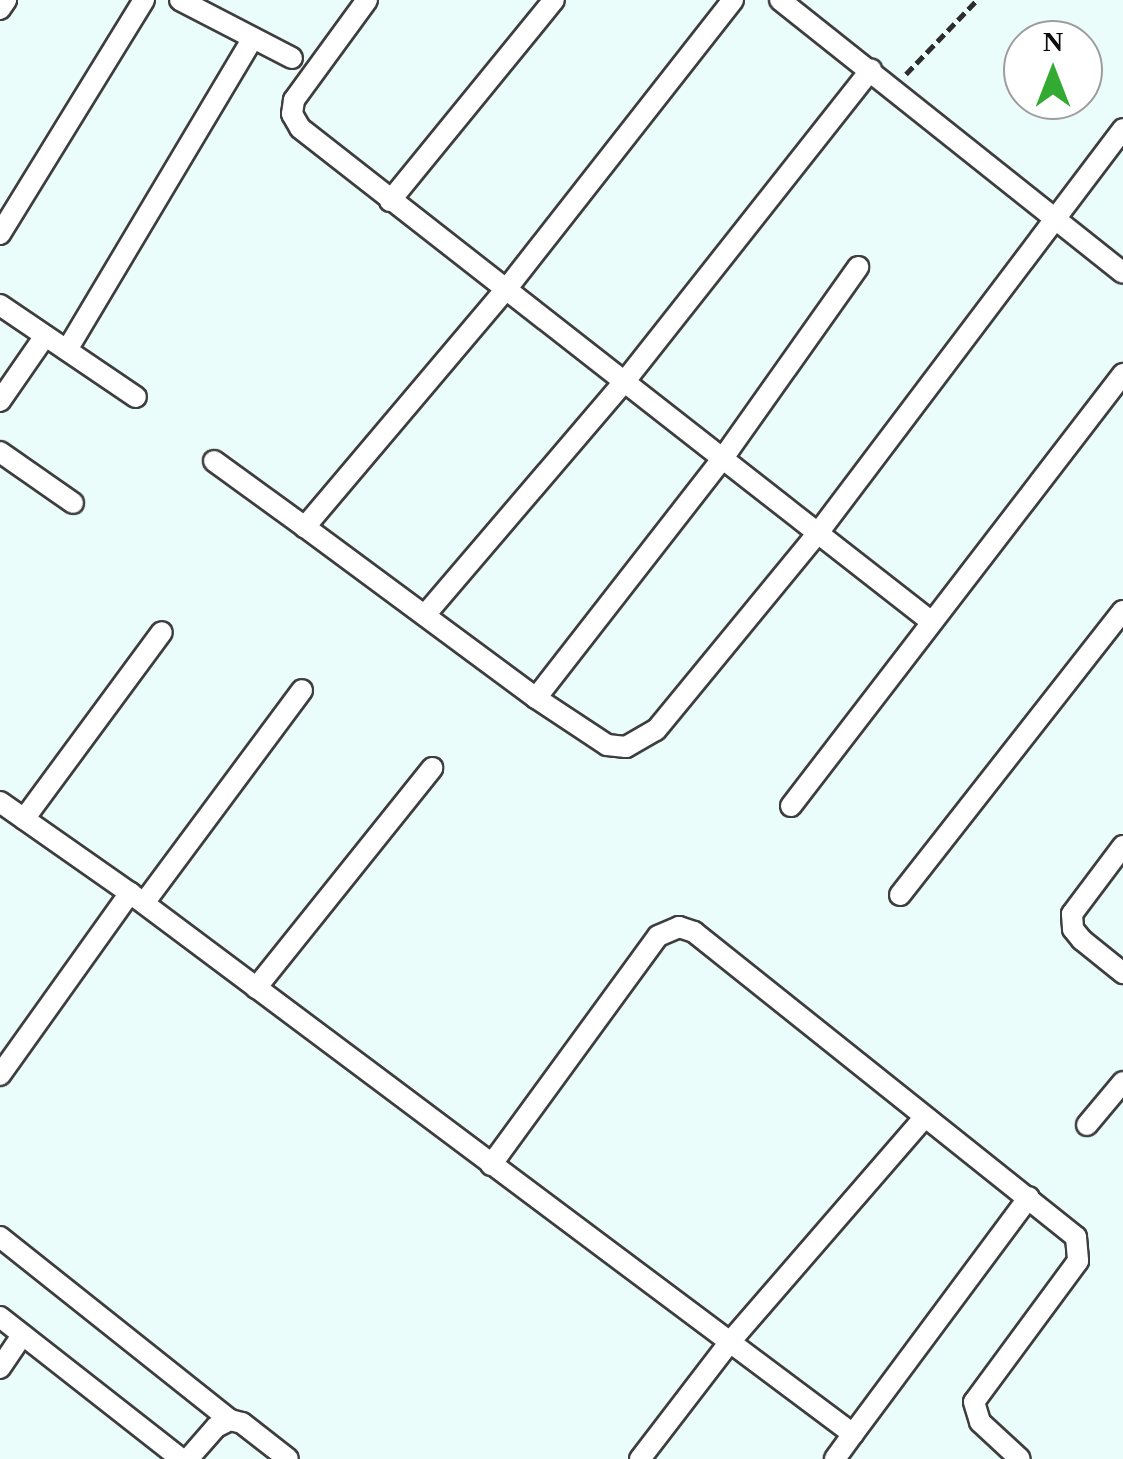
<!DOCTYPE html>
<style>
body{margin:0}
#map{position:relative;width:1123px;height:1459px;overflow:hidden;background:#ebfdfa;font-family:Georgia,serif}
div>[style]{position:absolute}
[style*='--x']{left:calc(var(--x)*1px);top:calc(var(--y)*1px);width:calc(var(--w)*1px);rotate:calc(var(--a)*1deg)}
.path>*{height:5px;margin-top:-2.5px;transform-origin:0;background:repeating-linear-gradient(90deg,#2d2d2d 0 10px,transparent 0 15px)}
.roads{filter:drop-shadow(2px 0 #3e3e3e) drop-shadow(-2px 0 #3e3e3e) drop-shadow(0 2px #3e3e3e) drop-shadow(0 -2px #3e3e3e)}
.minor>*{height:20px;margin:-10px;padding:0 10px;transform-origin:10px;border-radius:10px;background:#fff}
span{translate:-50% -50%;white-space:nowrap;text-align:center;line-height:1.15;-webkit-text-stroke:10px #fff;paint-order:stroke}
.north{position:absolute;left:1003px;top:20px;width:100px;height:100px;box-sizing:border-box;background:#fff;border:2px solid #9d9d9d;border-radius:50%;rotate:0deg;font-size:28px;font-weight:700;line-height:40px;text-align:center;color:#0b0b0b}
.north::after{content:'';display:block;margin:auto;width:35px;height:45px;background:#33ab33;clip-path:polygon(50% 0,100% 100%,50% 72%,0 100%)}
</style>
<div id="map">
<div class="path">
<i style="--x:906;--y:74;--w:103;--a:-46.2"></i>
</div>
<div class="roads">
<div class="minor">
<i style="--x:180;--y:0;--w:126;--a:27.4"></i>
<i style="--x:367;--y:0;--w:124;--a:126.1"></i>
<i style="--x:294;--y:100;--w:14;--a:98"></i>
<i style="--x:292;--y:114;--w:16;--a:60"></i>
<i style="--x:300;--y:128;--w:799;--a:38.03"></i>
<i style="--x:733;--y:0;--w:367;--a:128.1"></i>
<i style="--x:506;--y:289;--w:312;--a:130.2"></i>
<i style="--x:305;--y:527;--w:287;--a:36.5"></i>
<i style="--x:536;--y:698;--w:304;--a:-52.1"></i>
<i style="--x:723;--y:458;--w:234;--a:-54.7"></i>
<i style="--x:780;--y:0;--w:438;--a:38.5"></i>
<i style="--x:0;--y:9;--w:11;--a:-56"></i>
<i style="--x:390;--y:201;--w:259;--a:-50.8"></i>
<i style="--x:0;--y:234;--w:275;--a:-58.4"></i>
<i style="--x:0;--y:305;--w:164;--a:34.1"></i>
<i style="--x:67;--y:350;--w:363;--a:-59.2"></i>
<i style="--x:0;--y:401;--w:79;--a:-55.3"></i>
<i style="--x:0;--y:452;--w:89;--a:34.9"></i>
<i style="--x:214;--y:461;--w:112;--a:36"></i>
<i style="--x:425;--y:615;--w:308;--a:-49.5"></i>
<i style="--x:625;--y:381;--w:397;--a:-51.7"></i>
<i style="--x:536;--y:698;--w:85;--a:33.5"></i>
<i style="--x:607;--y:745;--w:19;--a:6"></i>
<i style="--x:626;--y:747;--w:34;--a:-30"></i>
<i style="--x:656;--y:730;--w:255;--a:-50.6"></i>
<i style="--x:818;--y:533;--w:506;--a:-52.95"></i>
<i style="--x:0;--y:802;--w:159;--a:35"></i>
<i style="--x:130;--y:893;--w:903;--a:36.81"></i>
<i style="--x:853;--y:1434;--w:31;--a:126"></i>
<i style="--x:791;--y:806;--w:545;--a:-52.46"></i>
<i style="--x:24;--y:819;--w:232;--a:-53.6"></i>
<i style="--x:1123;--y:846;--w:85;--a:126.9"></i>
<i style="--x:1072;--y:914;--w:15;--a:86"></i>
<i style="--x:1073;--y:929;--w:14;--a:51"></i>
<i style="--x:1082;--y:940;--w:53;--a:38.8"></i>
<i style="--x:900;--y:895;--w:361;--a:-51.9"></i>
<i style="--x:144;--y:903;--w:265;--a:-53.4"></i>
<i style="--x:256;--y:988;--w:282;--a:-51.3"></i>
<i style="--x:0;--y:1075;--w:224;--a:-54.5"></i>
<i style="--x:1087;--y:1125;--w:56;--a:-50.1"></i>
<i style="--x:491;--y:1165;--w:283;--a:-53.9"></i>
<i style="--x:658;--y:936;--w:23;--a:-23"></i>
<i style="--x:679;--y:927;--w:16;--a:18"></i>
<i style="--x:694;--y:932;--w:489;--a:38.6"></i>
<i style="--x:1076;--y:1237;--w:24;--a:85"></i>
<i style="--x:1078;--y:1261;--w:175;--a:126.4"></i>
<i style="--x:974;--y:1402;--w:21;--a:73"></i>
<i style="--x:980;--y:1422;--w:54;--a:42.8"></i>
<i style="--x:0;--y:1237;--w:294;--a:38.5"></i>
<i style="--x:0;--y:1317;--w:230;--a:38.1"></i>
<i style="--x:0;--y:1368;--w:40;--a:-56"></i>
<i style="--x:853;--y:1434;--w:295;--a:-53.4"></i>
<i style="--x:188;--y:1459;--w:43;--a:-48.8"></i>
<i style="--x:216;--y:1427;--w:16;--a:-27"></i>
<i style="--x:230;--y:1420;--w:12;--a:14"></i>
<i style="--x:242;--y:1423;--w:58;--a:38"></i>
<i style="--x:640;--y:1459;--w:146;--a:-52.5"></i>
<i style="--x:729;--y:1343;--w:299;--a:-49.1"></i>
</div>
</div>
<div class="north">N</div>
</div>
